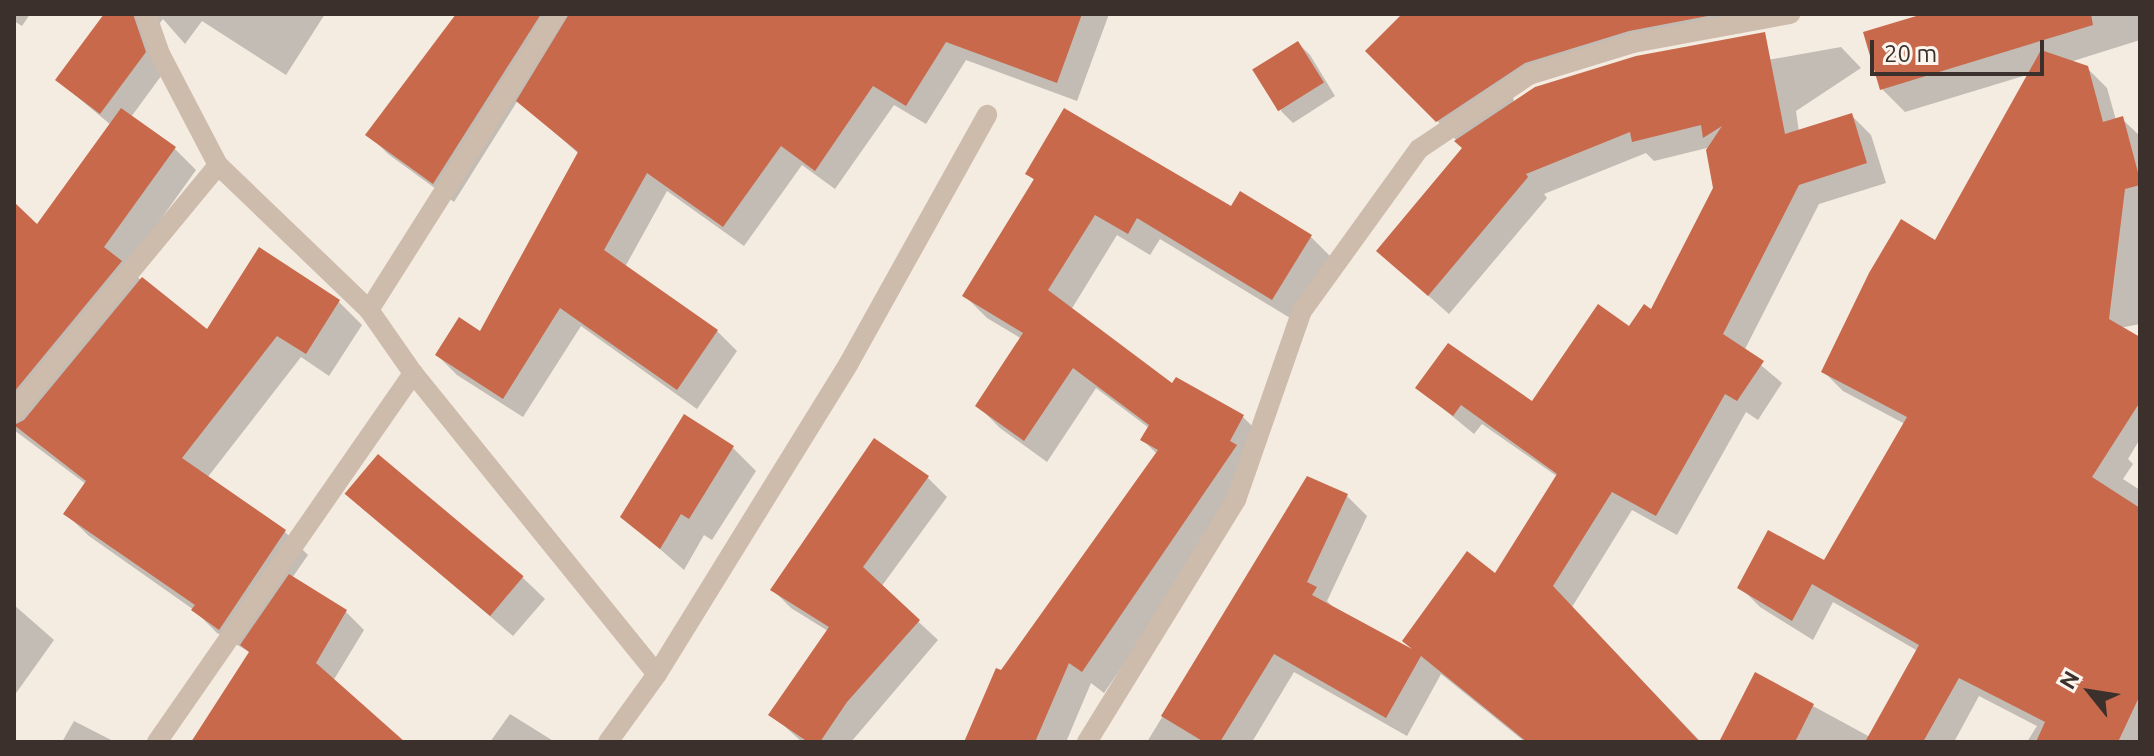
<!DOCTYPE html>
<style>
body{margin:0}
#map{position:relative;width:2154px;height:756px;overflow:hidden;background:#f4ebe1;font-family:Ubuntu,sans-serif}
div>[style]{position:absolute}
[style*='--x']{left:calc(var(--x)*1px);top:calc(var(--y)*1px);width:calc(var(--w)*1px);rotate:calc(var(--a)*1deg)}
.shadow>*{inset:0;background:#0003}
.building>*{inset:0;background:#c8694b;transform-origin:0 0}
.minor>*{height:20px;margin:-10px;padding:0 10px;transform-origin:10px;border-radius:10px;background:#cdbbac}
span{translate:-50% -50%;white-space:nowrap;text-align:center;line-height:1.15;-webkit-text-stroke:8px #fbf5ee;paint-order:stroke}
.frame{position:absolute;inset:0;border:16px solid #3b302b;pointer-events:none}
.north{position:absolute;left:2050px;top:652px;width:80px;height:80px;-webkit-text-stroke:6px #fbf5ee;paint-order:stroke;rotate:300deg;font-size:22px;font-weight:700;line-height:32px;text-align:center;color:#3b302b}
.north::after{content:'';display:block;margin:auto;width:28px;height:36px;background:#3b302b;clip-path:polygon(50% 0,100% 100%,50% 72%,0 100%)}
.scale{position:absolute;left:1870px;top:40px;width:174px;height:36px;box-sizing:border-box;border:4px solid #3b302b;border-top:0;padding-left:10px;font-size:24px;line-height:28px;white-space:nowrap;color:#3b302b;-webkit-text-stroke:6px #fbf5ee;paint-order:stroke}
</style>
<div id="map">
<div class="shadow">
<i style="clip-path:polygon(14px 14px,30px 14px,22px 26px,14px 21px)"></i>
<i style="clip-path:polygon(114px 14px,325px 14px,286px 75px,202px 21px,185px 44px,163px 19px,152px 33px,164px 72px,131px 117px,174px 148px,196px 170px,126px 268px,208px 332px,260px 250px,339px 302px,362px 325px,329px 376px,301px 357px,207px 478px,285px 532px,308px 555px,292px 578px,346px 612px,364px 630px,333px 681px,401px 742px,193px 742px,251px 653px,217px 633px,194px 610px,89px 536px,66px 514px,86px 484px,14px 430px,14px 204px,38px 227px,111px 125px,57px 80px)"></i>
<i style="clip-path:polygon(459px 14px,1109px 14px,1077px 101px,966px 60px,926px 124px,894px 105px,835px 189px,802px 165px,744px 246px,667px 191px,625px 267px,717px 331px,737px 351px,697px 409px,581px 326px,523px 417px,457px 375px,437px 355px,481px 334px,579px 154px,518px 100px,454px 202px,388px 154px,368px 134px)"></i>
<i style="clip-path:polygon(1404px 14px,1731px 14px,1510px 86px,1515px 105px,1841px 47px,1861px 68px,1796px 111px,1799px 132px,1851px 115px,1871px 135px,1886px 183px,1819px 204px,1744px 351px,1782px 383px,1758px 420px,1746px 412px,1677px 535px,1632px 510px,1572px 607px,1701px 742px,1525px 742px,1441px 674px,1407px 736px,1294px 672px,1252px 742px,1147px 742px,1308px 478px,1347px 496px,1367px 516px,1327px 601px,1335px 609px,1415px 653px,1496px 576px,1558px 477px,1482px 424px,1474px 434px,1418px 388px,1532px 404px,1651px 312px,1715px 188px,1707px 148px,1654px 161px,1646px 153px,1544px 194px,1547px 198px,1449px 314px,1378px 251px,1464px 148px,1368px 51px)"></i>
<i style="clip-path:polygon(1930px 14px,2139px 14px,2140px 40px,2070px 62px,2087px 68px,2107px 88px,2116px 120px,2122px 119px,2140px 136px,2140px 324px,2120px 328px,2140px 340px,2140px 439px,2128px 459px,2133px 464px,2123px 479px,2140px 490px,2140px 742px,2027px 742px,2037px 726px,1979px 696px,1954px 742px,1721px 742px,1756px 675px,1870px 737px,1918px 651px,1833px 602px,1813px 640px,1760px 607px,1740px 587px,1825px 563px,1905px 424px,1843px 391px,1823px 371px,1936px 242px,2030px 74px,1905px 112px,1882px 89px)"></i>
<i style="clip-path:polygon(1298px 43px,1310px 55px,1335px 96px,1293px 123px,1281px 111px)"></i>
<i style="clip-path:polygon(1028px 174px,1231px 209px,1311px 237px,1333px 259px,1295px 321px,1160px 239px,1150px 255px,1117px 235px,1071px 310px,1173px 386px,1177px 380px,1243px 417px,1265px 439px,1252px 462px,1258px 468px,1104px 693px,1091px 683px,1066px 742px,966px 742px,1002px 673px,1157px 454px,1143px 440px,1149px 428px,1096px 388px,1047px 462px,1000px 428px,978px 406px,1022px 339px,987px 318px,965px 296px,1035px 181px)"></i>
<i style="clip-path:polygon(875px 441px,928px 478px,947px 497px,881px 587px,938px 640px,851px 742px,802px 742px,771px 714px,828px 631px,791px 608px,772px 589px)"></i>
<i style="clip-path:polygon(733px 448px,756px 471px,712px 540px,704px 535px,684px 570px,623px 517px)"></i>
<i style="clip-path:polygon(348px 494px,522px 577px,545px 599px,513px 636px)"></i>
<i style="clip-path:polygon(14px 605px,54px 640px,14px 696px)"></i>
<i style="clip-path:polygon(510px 714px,555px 742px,490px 742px)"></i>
<i style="clip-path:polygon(74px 721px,115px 742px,62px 742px)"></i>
</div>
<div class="building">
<i style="clip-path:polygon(104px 14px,133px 14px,146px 52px,100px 114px,55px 80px)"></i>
<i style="clip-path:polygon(456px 14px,541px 14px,433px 184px,365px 135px)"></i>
<i style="clip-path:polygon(569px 14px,1082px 14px,1057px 83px,946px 42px,906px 106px,873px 86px,815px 171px,781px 146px,723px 227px,647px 173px,604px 250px,718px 330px,677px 390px,560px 308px,503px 399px,435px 355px,459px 317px,480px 331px,578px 152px,516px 101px)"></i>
<i style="clip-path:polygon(1402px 14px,1718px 14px,1629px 31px,1525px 63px,1436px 122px,1365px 51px)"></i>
<i style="clip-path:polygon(1923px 14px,2091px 14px,2093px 25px,1880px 90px,1863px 32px)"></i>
<i style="clip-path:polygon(1765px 32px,1785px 134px,1852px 113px,1867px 163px,1799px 185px,1723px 334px,1764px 361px,1737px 401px,1725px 394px,1656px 516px,1612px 492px,1553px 586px,1700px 742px,1527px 742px,1421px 656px,1386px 718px,1274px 654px,1220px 742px,1204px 742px,1161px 716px,1307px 476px,1348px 494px,1307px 582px,1317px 587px,1312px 595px,1412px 649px,1402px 641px,1467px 551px,1495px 573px,1557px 474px,1461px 405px,1453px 416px,1415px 388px,1448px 343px,1532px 401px,1598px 304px,1629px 326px,1644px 304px,1651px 309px,1713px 188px,1706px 150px,1722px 126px,1703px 138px,1701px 125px,1632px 142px,1630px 132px,1526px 174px,1528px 177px,1428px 296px,1376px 251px,1462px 148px,1454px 141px,1535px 87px,1636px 56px)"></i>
<i style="left:1298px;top:41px;width:49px;height:54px;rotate:58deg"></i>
<i style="clip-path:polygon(2041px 50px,2088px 66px,2103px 122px,2123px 116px,2140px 180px,2140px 185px,2125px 189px,2109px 319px,2140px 337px,2140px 402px,2092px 477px,2140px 508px,2140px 695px,2118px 742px,2036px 742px,2045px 722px,1959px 678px,1923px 742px,1865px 742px,1919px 645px,1812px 584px,1792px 621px,1737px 588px,1768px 530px,1824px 560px,1907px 417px,1821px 372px,1869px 273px,1901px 219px,1935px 240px)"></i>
<i style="clip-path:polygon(121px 108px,176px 147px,104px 247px,122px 261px,14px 392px,14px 202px,37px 224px)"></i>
<i style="clip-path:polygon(1064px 108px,1231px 206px,1240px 191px,1312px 235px,1272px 300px,1137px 218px,1128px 234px,1095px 215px,1048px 290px,1172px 383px,1176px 377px,1244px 415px,1230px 441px,1237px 445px,1082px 672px,1069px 663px,1035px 742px,964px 742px,996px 668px,1001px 670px,1158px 450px,1140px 440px,1149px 425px,1073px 368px,1024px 441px,975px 406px,1023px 333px,962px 296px,1034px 179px,1025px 174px)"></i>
<i style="clip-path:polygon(259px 247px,340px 300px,306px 354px,277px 336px,182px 458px,286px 530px,219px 630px,191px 610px,195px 605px,63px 514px,86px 481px,14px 425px,24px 420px,142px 277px,207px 329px)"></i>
<i style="clip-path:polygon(684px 414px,734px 446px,689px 519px,681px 514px,660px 549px,620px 517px)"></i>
<i style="clip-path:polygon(874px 438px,929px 476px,863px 567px,920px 620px,847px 702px,820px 742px,808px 742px,768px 715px,829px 627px,770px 590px)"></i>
<i style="left:378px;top:454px;width:190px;height:52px;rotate:40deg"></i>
<i style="clip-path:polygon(289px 574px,347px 610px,316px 663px,405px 742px,191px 742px,249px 652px,240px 645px)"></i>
<i style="clip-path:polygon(1755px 672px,1814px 704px,1795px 742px,1719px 742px)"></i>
</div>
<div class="minor">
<i style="--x:146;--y:14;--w:42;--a:70.7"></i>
<i style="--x:160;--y:54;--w:125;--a:62.4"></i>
<i style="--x:218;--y:165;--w:209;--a:43.8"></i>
<i style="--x:369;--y:310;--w:77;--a:55.1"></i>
<i style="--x:413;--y:373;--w:387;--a:51"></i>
<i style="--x:369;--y:310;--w:350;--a:-57.7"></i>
<i style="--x:14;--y:412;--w:320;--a:-50.4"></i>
<i style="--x:157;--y:742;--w:449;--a:-55.2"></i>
<i style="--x:608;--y:742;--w:84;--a:-54.2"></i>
<i style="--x:657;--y:674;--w:365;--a:-58.3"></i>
<i style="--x:849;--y:363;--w:284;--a:-60.9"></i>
<i style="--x:1087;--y:742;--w:284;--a:-58.4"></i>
<i style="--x:1236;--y:500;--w:200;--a:-70.8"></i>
<i style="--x:1302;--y:311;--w:200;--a:-54.2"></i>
<i style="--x:1419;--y:149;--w:133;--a:-33.9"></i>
<i style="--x:1529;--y:75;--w:109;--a:-17.1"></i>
<i style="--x:1633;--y:43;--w:160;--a:-10.5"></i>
</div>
<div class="frame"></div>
<div class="north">N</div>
<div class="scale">20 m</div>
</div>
